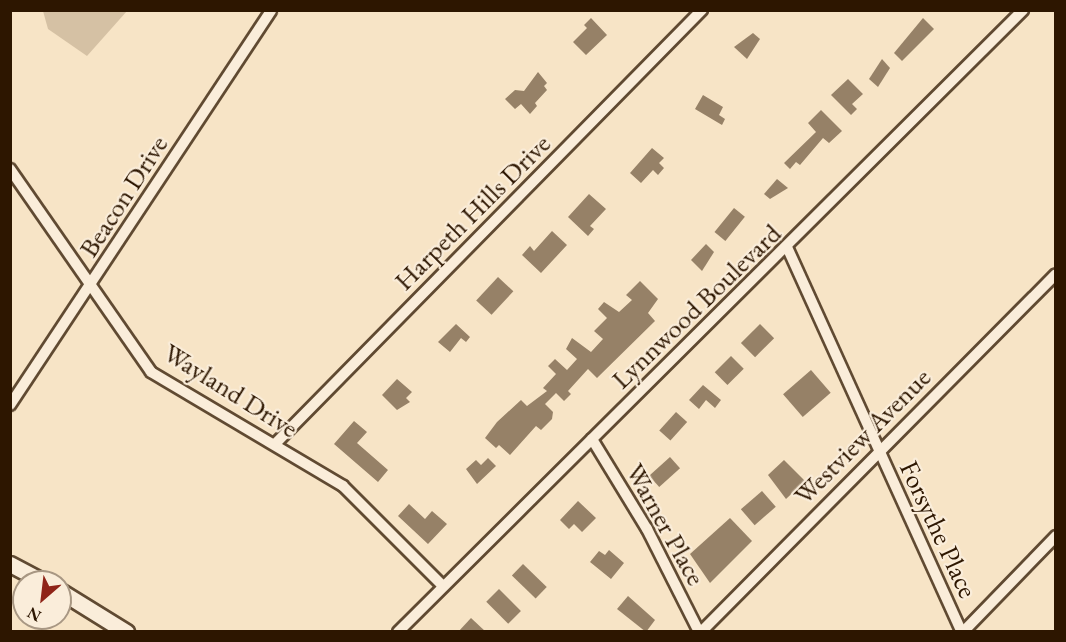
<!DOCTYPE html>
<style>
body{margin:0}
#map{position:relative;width:1066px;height:642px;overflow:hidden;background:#f7e4c6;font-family:"EB Garamond",serif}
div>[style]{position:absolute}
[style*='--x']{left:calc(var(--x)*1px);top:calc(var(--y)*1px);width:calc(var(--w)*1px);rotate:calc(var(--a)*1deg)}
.green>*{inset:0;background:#d5c1a4}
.building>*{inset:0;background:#968167;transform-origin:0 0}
.roads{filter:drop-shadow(2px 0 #604a32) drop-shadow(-2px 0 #604a32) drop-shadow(0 2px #604a32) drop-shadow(0 -2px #604a32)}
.minor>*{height:10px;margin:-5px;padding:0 5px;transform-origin:5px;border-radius:5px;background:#faedda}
.secondary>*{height:15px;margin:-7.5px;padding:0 7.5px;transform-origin:7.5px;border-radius:7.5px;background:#faedda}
span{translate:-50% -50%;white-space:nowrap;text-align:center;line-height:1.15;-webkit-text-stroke:4.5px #faedda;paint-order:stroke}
.street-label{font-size:27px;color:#2d1600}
.frame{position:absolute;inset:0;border:12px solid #2d1600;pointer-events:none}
.north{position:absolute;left:12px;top:570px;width:60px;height:60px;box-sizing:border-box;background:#faedda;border:2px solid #a89783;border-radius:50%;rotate:208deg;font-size:16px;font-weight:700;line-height:24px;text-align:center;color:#2d1600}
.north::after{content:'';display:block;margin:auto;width:21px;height:27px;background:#8f2418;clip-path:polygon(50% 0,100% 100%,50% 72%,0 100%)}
</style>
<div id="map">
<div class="green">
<i style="clip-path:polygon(43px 11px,43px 10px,127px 11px,87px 56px,48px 29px)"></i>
</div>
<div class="building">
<i style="clip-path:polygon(591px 18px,607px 35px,586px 55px,573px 42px,587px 28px,584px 25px)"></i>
<i style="clip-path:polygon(923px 18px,934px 29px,902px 61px,894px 53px)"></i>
<i style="clip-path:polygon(753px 33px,760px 39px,747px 59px,734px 47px)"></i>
<i style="clip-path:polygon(882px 59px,890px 68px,878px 87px,869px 79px)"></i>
<i style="clip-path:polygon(538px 72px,547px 83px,544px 86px,547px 90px,535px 103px,537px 106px,530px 114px,521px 104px,515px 109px,505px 99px,515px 90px,524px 91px)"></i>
<i style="clip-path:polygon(848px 79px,863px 94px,852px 104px,857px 109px,851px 115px,831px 95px)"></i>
<i style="clip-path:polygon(703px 95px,723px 107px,719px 115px,725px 119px,722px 125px,695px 109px)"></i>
<i style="clip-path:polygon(821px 110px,842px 131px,829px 143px,823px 138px,800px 165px,796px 162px,790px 169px,784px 163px,816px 132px,808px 123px)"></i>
<i style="clip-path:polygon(652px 148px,664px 158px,659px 163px,664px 168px,658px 175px,653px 170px,641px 183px,630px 173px)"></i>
<i style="clip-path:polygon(777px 179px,788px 188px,770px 199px,764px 194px)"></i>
<i style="clip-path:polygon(589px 194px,606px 209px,590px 226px,594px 229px,588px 236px,568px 217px)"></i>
<i style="left:734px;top:208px;width:14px;height:31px;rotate:39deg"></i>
<i style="clip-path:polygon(552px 231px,567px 245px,541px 273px,522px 255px,530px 246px,534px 251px)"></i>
<i style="clip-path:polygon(706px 244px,714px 252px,702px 271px,691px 260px)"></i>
<i style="left:498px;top:277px;width:21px;height:32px;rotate:43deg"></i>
<i style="clip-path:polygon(640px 281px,658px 299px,648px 313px,655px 321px,597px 378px,588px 369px,568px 391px,571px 394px,564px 401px,556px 393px,545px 404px,553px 412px,552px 419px,541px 430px,536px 426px,510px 455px,499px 445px,496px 448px,485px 438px,497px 422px,521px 400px,527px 406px,547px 391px,543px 388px,556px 374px,548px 366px,555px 359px,567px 370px,577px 359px,566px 349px,572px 338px,591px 352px,603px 339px,594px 331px,607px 318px,598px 309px,604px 302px,619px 312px,632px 300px,626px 295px)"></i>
<i style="clip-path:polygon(456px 324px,470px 337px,466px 342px,461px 338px,450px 352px,438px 342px)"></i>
<i style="left:760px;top:324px;width:20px;height:27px;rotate:45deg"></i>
<i style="left:731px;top:356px;width:18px;height:23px;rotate:45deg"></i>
<i style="left:811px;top:370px;width:30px;height:37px;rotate:49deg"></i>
<i style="clip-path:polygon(397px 379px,412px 392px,406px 398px,410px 402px,397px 410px,382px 395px)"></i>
<i style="clip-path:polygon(703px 385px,721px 400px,715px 408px,706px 400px,699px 409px,689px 400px)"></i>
<i style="left:676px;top:412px;width:15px;height:25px;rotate:42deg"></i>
<i style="clip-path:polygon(354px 421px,367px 432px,357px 443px,388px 470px,378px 482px,334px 444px)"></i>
<i style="left:670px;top:457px;width:15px;height:28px;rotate:48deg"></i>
<i style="clip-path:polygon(488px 458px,496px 466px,477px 484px,466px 469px,476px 460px,481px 465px)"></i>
<i style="clip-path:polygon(784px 460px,805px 481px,786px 499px,768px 475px)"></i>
<i style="left:762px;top:491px;width:21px;height:28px;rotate:49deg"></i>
<i style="clip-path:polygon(578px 501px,596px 518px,582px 532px,574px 524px,569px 529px,560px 520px)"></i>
<i style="clip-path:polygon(409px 504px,425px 519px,432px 511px,447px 524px,428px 544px,398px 516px)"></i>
<i style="clip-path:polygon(730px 518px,752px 541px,710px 583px,690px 554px)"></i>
<i style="clip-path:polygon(609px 550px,624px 563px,611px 579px,590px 562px,599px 551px,605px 555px)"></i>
<i style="left:523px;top:564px;width:33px;height:16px;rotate:44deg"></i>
<i style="left:499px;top:589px;width:31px;height:18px;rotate:45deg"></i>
<i style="clip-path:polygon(628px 596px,655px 620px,646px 632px,617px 609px)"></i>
<i style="clip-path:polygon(471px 618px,486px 632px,458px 632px)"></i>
</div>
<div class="roads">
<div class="minor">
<i style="--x:10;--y:169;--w:247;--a:55.2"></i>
<i style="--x:151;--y:372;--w:223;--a:30.7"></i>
<i style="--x:343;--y:486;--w:141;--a:45"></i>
<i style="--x:787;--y:247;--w:423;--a:65.6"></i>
<i style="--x:10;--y:405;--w:473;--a:-56.5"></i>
<i style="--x:592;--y:439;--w:105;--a:58.6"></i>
<i style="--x:647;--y:529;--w:115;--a:63.2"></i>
<i style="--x:275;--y:444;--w:609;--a:-45.47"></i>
<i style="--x:398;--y:632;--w:882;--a:-44.86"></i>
<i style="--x:701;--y:632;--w:504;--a:-45.24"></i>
<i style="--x:963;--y:632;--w:134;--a:-45.9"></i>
</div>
<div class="secondary">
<i style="--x:10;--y:564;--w:38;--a:28"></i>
<i style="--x:60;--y:591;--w:78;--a:31.8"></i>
</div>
</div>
<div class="street-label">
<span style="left:123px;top:196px;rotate:-57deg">Beacon Drive</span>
<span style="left:472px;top:212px;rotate:-45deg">Harpeth Hills Drive</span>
<span style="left:696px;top:306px;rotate:-44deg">Lynnwood Boulevard</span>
<span style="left:231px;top:390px;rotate:32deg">Wayland Drive</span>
<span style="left:862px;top:436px;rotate:-45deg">Westview Avenue</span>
<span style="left:666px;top:524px;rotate:61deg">Warner Place</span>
<span style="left:939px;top:529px;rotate:65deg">Forsythe Place</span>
</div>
<div class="frame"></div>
<div class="north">N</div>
</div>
